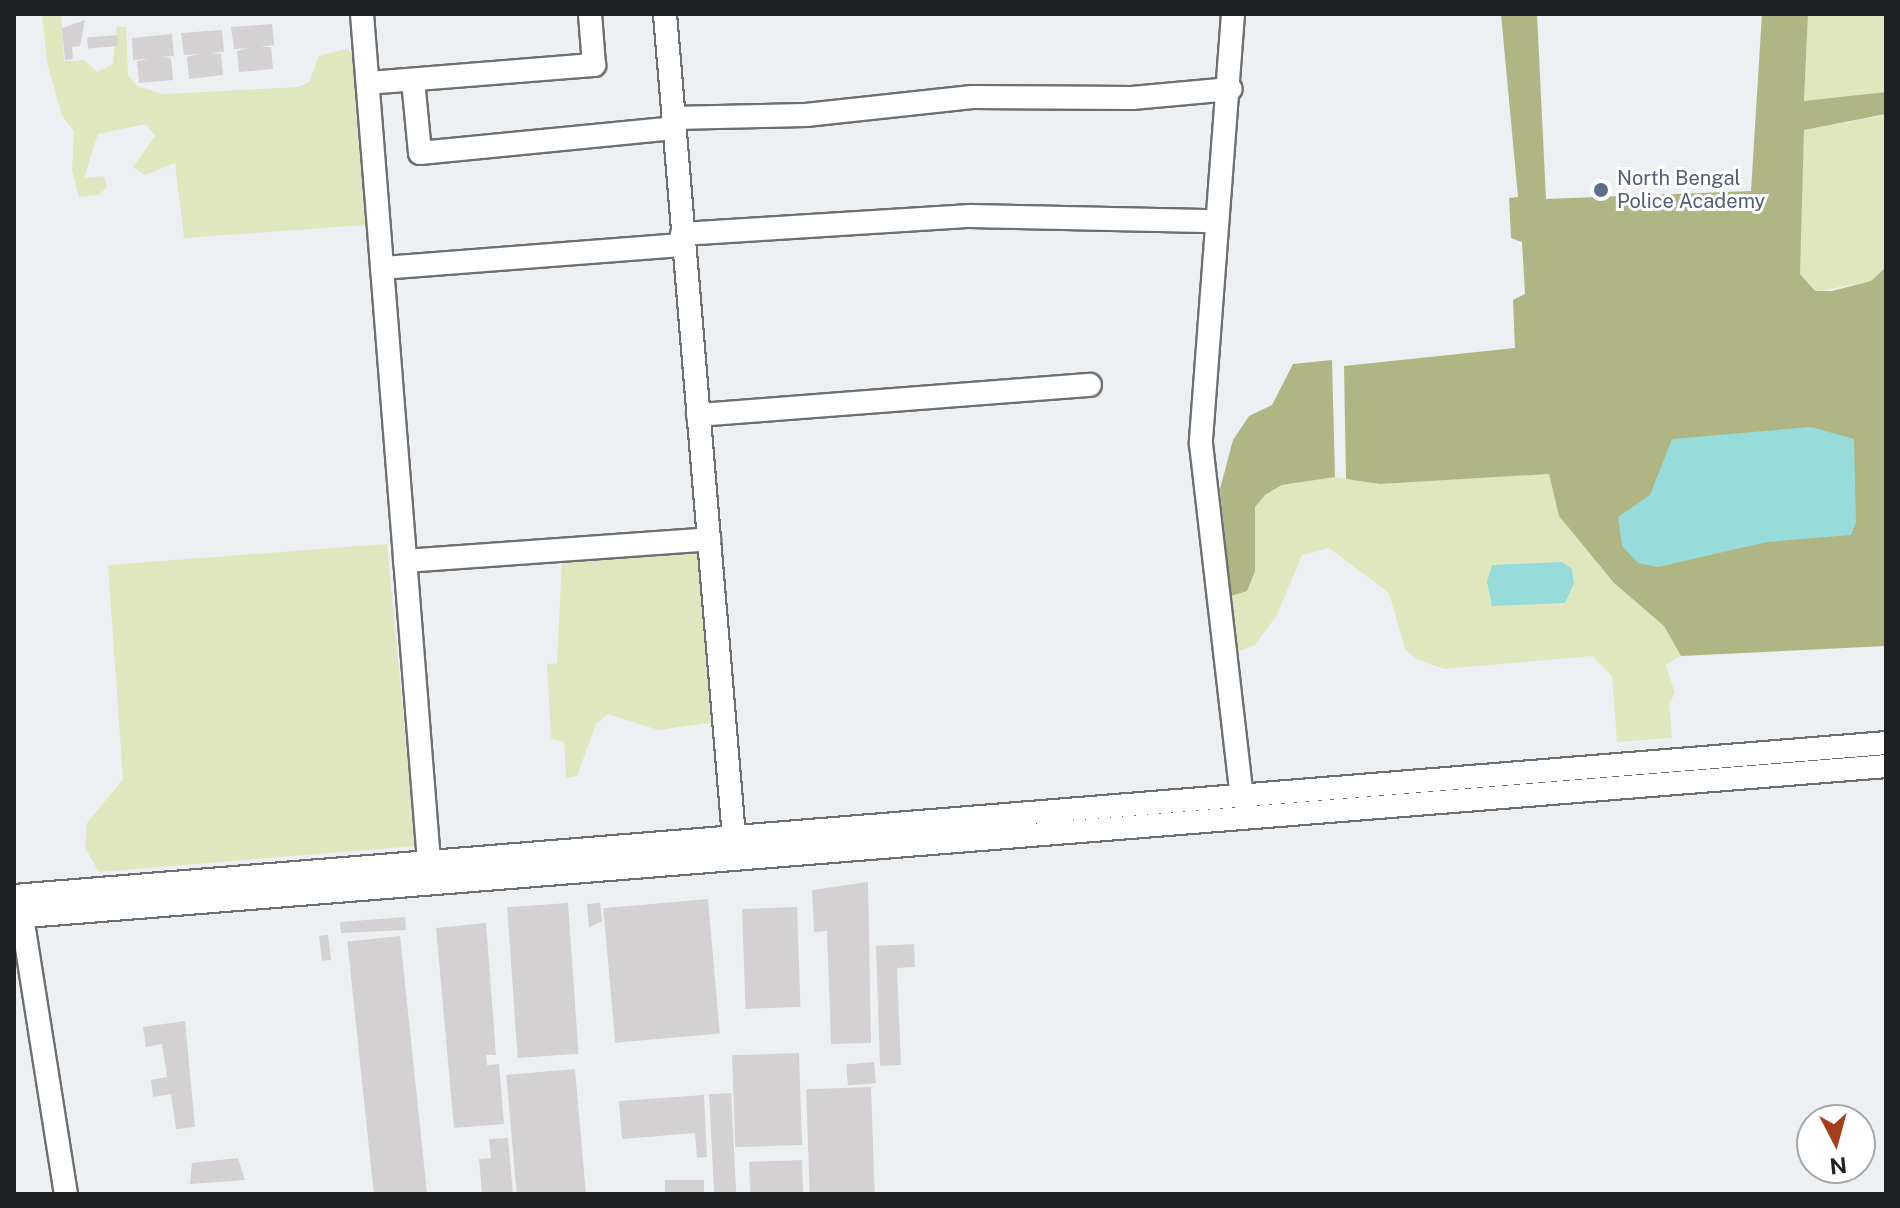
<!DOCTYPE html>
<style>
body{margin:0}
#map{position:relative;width:1900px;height:1208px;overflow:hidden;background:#edf0f2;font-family:"Public Sans",sans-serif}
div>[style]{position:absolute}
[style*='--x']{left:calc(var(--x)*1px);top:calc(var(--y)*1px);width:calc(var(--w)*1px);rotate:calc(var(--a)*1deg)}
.green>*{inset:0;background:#e0e7be}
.forest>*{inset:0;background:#afb684}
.water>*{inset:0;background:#97dbda}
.building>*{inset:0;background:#d4d1d2;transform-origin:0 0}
.roads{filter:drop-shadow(2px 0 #6d7072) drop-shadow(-2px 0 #6d7072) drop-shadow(0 2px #6d7072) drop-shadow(0 -2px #6d7072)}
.minor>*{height:22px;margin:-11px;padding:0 11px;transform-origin:11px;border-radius:11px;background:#fff}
.dots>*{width:22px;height:22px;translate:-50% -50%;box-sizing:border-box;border:4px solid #fff;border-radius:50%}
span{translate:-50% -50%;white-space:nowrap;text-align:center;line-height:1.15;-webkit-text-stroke:6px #fff;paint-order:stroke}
.service-label{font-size:20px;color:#4e5e75}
.left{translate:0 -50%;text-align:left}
.frame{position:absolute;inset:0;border:16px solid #1f2021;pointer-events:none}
.north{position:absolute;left:1796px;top:1104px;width:80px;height:80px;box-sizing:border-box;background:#fff;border:2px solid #a5a6a6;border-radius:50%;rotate:174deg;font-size:22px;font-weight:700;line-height:32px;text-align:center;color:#1f2021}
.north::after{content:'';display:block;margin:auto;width:28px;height:36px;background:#a53f1b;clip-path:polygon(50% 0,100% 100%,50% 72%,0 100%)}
</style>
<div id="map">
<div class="green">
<i style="clip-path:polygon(42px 14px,61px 14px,64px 61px,84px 60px,97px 72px,113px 64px,117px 26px,126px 27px,128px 75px,137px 86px,163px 94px,299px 87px,309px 82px,319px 56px,346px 49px,357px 57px,367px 225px,184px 238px,175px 163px,145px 175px,133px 167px,155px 136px,146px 124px,98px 134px,84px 178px,104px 176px,107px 187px,99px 195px,79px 197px,72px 171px,74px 131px,62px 116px,47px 62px)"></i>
<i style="clip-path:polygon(1808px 14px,1886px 14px,1886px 92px,1804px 102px)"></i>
<i style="clip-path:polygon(1886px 115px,1884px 269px,1871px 281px,1815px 292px,1799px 274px,1804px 130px)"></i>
<i style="clip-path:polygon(1549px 474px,1559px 516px,1614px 583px,1664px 626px,1681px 656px,1666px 665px,1675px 693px,1669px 704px,1672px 738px,1617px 742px,1612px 676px,1592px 656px,1444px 669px,1416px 659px,1405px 649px,1389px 593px,1329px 548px,1302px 555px,1277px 615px,1255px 645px,1238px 652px,1231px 596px,1247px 591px,1255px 573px,1255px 507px,1265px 495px,1282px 485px,1335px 477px,1380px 484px)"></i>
<i style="clip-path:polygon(387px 544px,416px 846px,99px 872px,85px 848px,87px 823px,123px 779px,108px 565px)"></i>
<i style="clip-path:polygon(701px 550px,716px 722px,658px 730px,608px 714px,596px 724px,577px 776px,566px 778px,564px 742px,551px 739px,547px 664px,557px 663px,562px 560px)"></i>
</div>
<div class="forest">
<i style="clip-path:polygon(1501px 14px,1537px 14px,1546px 199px,1751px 191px,1762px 14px,1808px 14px,1804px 101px,1886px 92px,1886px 114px,1804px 130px,1800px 274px,1815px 291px,1832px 291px,1871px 281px,1884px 269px,1886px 252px,1886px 646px,1681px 656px,1664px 626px,1614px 583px,1559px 516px,1549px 474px,1380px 484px,1346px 479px,1344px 366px,1515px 348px,1513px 300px,1525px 294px,1522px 242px,1511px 238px,1509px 198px,1518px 197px)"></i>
<i style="clip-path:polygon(1332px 360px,1335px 477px,1282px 485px,1265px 495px,1255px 507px,1255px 572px,1247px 591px,1231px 596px,1220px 489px,1233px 440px,1249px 416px,1272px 405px,1293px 364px)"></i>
</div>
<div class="water">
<i style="clip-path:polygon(1811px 427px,1854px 439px,1856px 522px,1851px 535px,1767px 542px,1658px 567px,1638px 563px,1622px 546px,1618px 517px,1650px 495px,1672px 439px)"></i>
<i style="clip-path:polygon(1562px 562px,1572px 569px,1574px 583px,1565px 603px,1492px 606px,1487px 582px,1492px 565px)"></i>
</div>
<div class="building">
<i style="clip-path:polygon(85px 20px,80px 46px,72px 47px,73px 59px,65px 60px,62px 28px)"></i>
<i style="clip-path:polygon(272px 24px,274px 45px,260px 47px,271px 47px,273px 69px,239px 72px,237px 51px,249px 48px,234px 49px,231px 27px)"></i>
<i style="clip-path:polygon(222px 30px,224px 52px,210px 53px,221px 54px,223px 75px,189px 79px,187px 57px,199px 54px,184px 55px,181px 33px)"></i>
<i style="clip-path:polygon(172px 34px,174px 56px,160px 57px,171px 58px,173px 80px,139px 83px,137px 61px,149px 59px,133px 60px,132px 38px)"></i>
<i style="left:117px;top:35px;width:11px;height:30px;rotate:85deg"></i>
<i style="clip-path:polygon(868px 882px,871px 1043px,831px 1044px,827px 931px,814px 932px,812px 890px)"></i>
<i style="left:708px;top:899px;width:135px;height:105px;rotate:85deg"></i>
<i style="left:568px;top:903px;width:151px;height:61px;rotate:86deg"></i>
<i style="clip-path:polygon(600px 903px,602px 921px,589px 928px,587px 904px)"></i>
<i style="left:797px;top:907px;width:100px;height:55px;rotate:88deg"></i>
<i style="clip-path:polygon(405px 917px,406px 930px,341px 933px,340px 922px)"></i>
<i style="clip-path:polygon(486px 923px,496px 1055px,486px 1055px,487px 1065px,499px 1064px,504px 1124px,454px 1128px,436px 928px)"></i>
<i style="left:328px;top:935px;width:25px;height:9px;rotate:83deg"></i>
<i style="left:400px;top:936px;width:260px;height:53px;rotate:84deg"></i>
<i style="clip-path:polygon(914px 944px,915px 967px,897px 968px,901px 1065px,880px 1066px,876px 946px)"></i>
<i style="clip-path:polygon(185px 1021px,195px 1127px,176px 1129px,171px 1094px,153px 1097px,151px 1080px,167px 1077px,162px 1044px,146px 1047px,143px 1027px)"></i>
<i style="left:799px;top:1053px;width:92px;height:67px;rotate:88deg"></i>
<i style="left:874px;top:1062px;width:21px;height:28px;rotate:85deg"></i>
<i style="left:575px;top:1069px;width:125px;height:69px;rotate:85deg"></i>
<i style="left:871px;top:1087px;width:107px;height:65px;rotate:88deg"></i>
<i style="left:731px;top:1093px;width:101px;height:22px;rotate:87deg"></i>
<i style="clip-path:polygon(704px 1095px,707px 1157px,697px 1158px,695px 1133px,622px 1139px,619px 1101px)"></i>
<i style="clip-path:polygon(508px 1138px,513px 1194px,482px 1194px,479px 1159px,491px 1158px,489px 1139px)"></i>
<i style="clip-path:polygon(238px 1158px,245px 1180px,190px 1184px,192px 1163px)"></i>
<i style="left:802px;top:1160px;width:34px;height:53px;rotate:88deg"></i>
<i style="left:665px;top:1180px;width:39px;height:14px"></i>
</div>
<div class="roads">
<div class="minor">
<i style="--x:362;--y:14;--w:863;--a:85.48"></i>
<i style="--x:665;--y:14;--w:827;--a:85.21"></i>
<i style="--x:1233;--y:14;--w:431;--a:94.3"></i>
<i style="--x:1201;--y:444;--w:356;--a:83.4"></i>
<i style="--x:413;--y:80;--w:73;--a:84.5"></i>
<i style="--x:420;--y:153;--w:255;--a:-5.6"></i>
<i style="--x:368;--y:83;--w:227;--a:-4.6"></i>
<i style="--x:594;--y:65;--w:51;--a:-94.5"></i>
<i style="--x:673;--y:118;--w:133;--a:-1.3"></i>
<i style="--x:806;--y:115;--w:167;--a:-6.2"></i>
<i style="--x:972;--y:97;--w:160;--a:0.4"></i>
<i style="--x:1132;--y:98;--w:99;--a:-5.2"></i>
<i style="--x:682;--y:234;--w:289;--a:-3.6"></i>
<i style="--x:970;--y:216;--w:247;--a:1.2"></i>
<i style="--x:382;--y:268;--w:302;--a:-4.4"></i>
<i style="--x:698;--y:415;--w:393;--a:-4.4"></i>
<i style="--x:405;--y:561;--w:305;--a:-4.1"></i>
<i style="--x:14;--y:896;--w:1878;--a:-4.67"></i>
<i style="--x:20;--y:904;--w:294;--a:81"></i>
<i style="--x:14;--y:917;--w:1878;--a:-4.61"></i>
</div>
</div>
<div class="dots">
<i style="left:1601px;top:190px;background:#5c6f8a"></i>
</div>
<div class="service-label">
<span class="left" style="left:1617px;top:190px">North Bengal<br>Police Academy</span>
</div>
<div class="frame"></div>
<div class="north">N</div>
</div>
